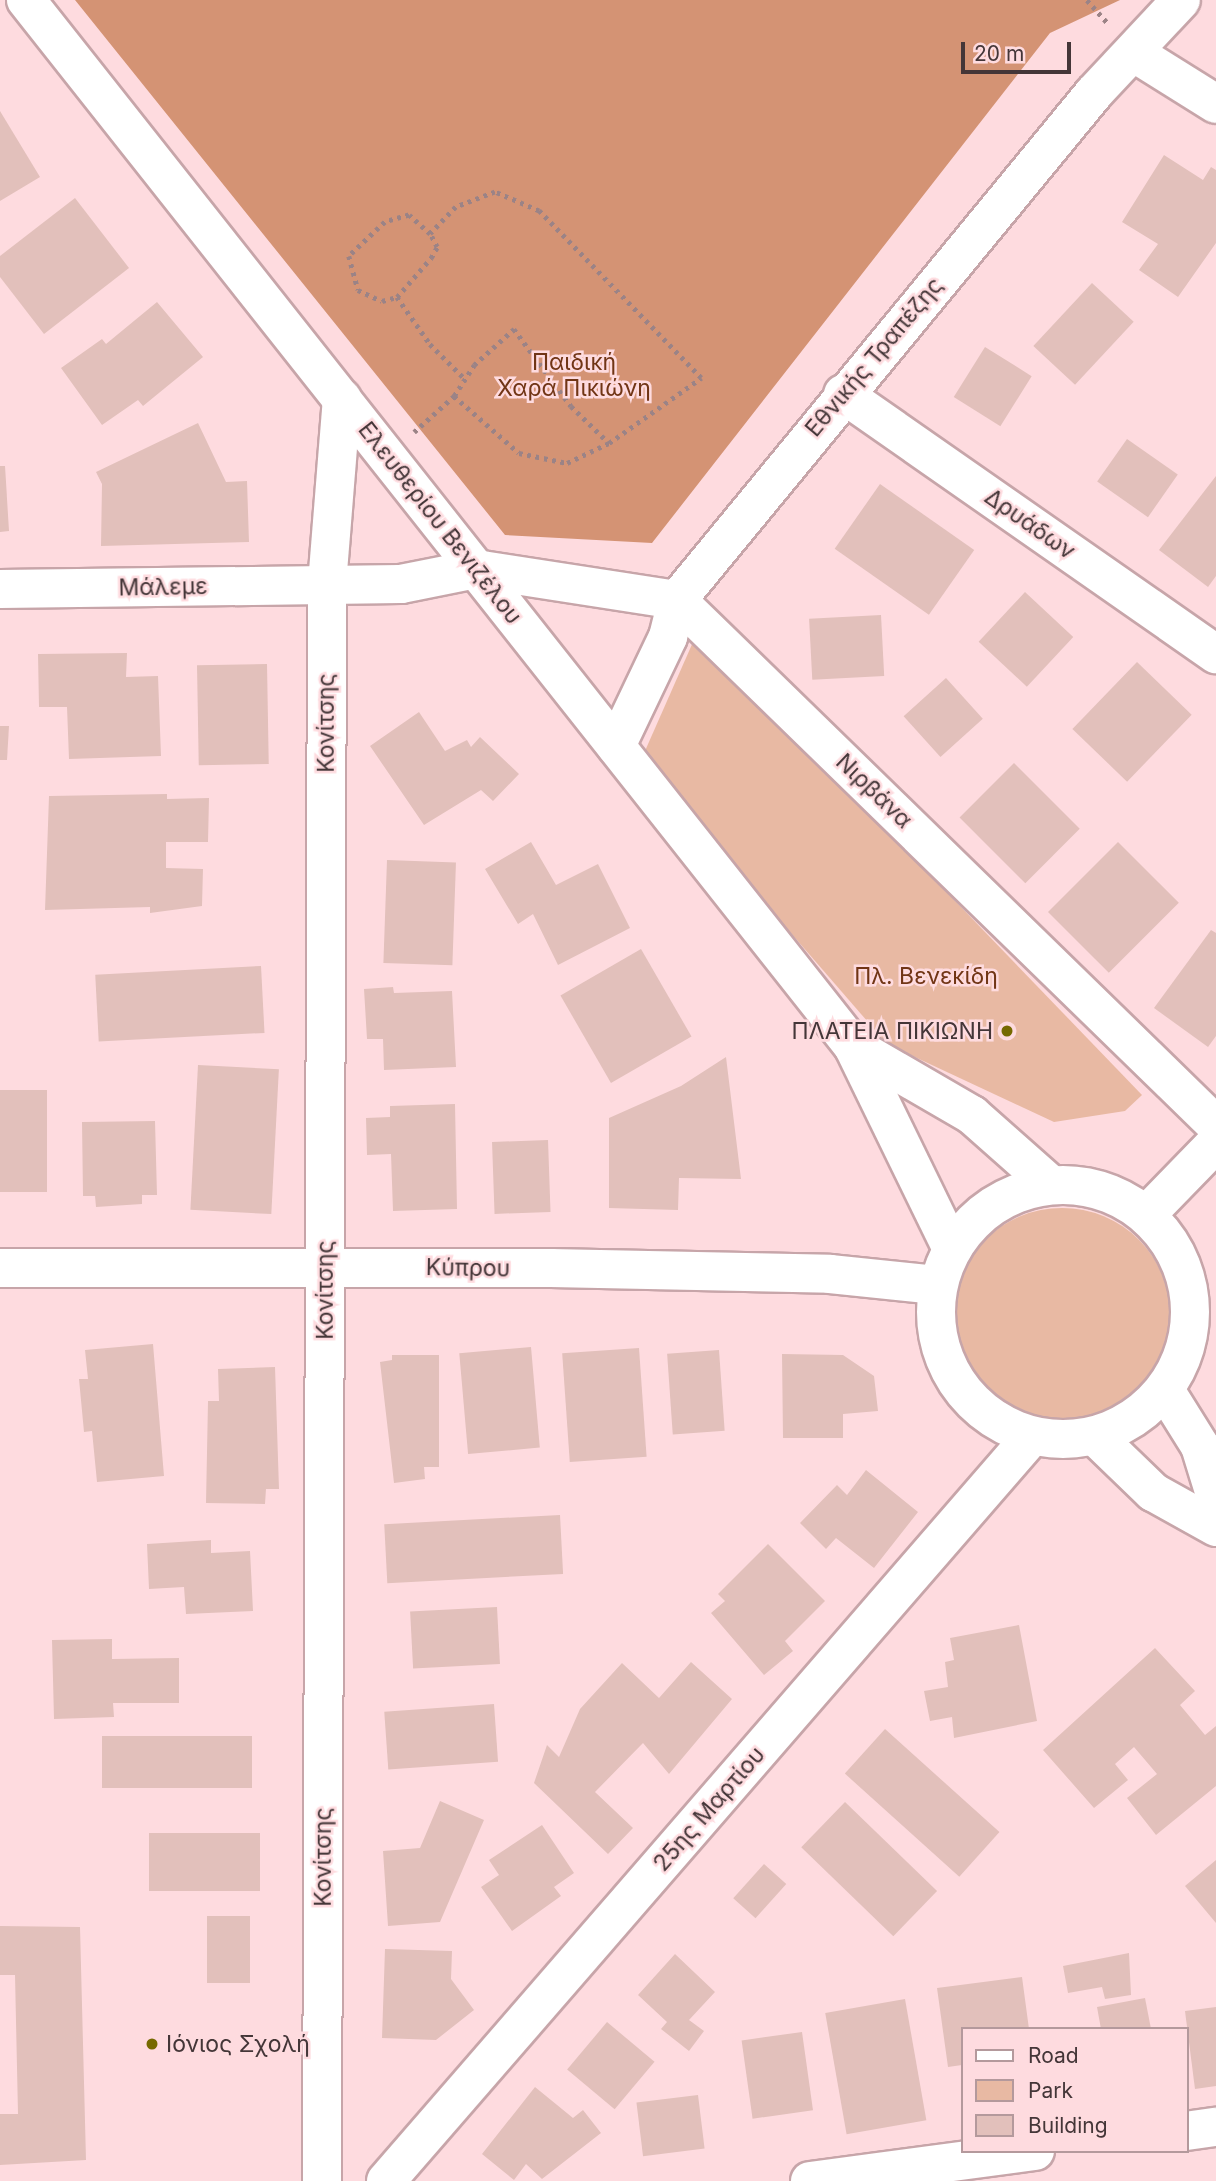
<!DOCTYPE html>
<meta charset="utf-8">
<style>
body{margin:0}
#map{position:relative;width:1216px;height:2181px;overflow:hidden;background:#fedbdf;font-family:Inter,sans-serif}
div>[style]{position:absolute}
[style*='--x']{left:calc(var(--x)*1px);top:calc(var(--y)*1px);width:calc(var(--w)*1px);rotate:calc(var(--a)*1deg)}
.green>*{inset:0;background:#e8b9a3}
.round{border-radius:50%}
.forest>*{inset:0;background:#d49374}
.building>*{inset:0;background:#e2c0bb;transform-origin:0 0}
.path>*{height:4.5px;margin-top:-2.25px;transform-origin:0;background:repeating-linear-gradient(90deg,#9b8386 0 3.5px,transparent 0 8.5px)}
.roads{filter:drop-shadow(2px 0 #c7a5a9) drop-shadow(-2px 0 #c7a5a9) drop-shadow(0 2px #c7a5a9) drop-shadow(0 -2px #c7a5a9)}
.minor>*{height:38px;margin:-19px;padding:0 19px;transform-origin:19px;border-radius:19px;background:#fff}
.minor>.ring{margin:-19px;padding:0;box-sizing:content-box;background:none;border:38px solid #fff;border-radius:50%}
.dots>*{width:19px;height:19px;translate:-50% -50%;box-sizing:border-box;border:4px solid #fedbdf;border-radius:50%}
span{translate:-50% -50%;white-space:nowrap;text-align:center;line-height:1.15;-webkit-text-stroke:5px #fedbdf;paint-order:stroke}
.street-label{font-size:23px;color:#443638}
.park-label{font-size:23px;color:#713515}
.poi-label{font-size:23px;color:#443638}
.right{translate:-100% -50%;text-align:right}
.left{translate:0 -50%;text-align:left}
.legend{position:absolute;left:961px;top:2027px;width:228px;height:126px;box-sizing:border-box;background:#fedbdf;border:2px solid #b4999c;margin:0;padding:9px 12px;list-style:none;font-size:21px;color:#443638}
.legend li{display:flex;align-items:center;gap:14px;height:35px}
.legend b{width:35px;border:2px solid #b4999c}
.scale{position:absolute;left:961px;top:42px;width:110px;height:32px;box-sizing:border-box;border:4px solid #443638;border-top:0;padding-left:9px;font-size:21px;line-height:24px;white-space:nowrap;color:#443638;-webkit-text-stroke:5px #fedbdf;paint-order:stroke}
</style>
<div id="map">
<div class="green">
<i style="clip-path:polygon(697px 633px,1142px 1095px,1125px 1111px,1054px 1122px,887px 1044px,641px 760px)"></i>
<i class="round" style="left:953px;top:1208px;width:218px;height:218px"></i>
</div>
<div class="forest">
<i style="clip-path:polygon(75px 0,1120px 0,1050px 33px,652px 543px,505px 535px)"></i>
</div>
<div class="building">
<i style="clip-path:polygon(0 111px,40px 177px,0 201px)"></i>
<i style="clip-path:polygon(1164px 155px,1203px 180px,1211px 167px,1216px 170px,1216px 243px,1178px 297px,1139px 270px,1158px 244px,1122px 222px)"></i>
<i style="clip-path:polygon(75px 198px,129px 268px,44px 334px,0 277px,0 256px)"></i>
<i style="left:1092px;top:283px;width:57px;height:86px;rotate:43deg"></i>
<i style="clip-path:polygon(157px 302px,203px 357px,143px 406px,138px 400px,102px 425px,61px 368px,102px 339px,106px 344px)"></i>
<i style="left:985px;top:347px;width:55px;height:59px;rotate:32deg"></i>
<i style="clip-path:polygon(198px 423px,226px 482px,247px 481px,249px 542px,101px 546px,102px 484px,96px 472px)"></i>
<i style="left:1127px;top:439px;width:62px;height:52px;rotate:35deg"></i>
<i style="clip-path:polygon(0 466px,5px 466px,9px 531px,0 532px)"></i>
<i style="clip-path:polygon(1216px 476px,1216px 576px,1208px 587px,1159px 550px)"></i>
<i style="left:880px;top:484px;width:115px;height:79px;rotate:35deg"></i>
<i style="left:1025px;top:592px;width:66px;height:68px;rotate:43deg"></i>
<i style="left:881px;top:615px;width:61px;height:72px;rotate:87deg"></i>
<i style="clip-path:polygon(127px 653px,126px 677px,158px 676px,161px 756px,69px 759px,67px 707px,39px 707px,38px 654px)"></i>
<i style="left:1137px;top:662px;width:76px;height:93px;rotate:44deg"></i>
<i style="left:267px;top:664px;width:100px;height:70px;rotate:89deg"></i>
<i style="left:946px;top:678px;width:55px;height:57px;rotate:48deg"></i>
<i style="clip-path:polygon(419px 712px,445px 751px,467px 740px,471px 747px,480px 737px,519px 774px,493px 801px,481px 790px,424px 825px,370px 746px)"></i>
<i style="clip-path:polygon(0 726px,9px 726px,7px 760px,0 760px)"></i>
<i style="left:1014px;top:763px;width:93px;height:77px;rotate:45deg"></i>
<i style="clip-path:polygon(167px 794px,167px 799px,209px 798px,208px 842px,166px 842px,166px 868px,203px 869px,202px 906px,150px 913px,150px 907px,45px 910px,49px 796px)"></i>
<i style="clip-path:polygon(531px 842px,556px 885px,598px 864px,630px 928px,558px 965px,533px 914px,518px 924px,485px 869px)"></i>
<i style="left:1118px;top:842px;width:86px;height:99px;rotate:45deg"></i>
<i style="left:387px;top:860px;width:69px;height:103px;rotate:2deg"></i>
<i style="clip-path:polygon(1211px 930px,1216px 933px,1216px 1036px,1208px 1047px,1154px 1008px)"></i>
<i style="left:641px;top:949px;width:101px;height:93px;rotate:60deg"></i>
<i style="left:261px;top:966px;width:67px;height:166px;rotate:87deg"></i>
<i style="clip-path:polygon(393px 987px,394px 993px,452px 991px,456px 1067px,384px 1070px,383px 1039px,367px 1039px,364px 989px)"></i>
<i style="clip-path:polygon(726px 1057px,741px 1179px,679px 1178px,678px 1210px,609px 1208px,609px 1118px,681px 1086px)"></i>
<i style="left:198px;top:1065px;width:81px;height:145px;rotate:3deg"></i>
<i style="left:0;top:1090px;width:47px;height:102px"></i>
<i style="clip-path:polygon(455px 1104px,457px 1209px,393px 1211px,391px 1154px,367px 1155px,366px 1118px,390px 1117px,390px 1106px)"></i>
<i style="clip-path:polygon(155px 1121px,157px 1195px,142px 1195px,142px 1204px,96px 1207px,95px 1196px,83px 1196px,82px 1122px)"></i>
<i style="left:548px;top:1140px;width:72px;height:56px;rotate:88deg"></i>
<i style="clip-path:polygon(153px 1344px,164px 1476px,97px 1482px,92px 1431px,84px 1432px,79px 1379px,88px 1379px,85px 1350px)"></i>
<i style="left:531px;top:1347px;width:101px;height:72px;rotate:85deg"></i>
<i style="left:639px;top:1348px;width:109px;height:77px;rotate:86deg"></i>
<i style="left:719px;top:1350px;width:81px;height:52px;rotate:86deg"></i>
<i style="clip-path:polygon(782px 1354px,843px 1355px,874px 1376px,878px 1411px,843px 1414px,843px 1438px,783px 1438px)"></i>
<i style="clip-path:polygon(392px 1355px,439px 1355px,439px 1467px,424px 1467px,425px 1479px,394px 1483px,380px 1362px,392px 1360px)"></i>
<i style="clip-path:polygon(275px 1367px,279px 1489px,266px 1489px,265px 1504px,206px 1503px,208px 1401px,219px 1401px,218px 1369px)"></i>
<i style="clip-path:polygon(866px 1470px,918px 1512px,874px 1568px,836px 1538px,826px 1549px,800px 1523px,837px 1485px,847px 1495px)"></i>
<i style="left:560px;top:1515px;width:59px;height:176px;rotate:87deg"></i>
<i style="clip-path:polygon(211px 1540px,211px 1553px,250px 1551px,253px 1611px,186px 1614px,184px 1587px,149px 1589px,147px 1544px)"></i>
<i style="clip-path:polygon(768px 1544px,825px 1601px,785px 1641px,793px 1651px,764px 1675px,711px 1613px,725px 1601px,718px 1594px)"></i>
<i style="left:497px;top:1607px;width:57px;height:87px;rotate:87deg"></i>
<i style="clip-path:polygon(1019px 1625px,1037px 1721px,954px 1738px,952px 1717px,930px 1721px,924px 1691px,948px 1687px,945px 1662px,954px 1660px,950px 1638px)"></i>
<i style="clip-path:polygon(112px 1639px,112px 1659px,179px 1658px,179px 1703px,113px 1703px,114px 1717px,54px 1719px,52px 1640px)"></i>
<i style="clip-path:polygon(1155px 1648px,1195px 1691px,1180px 1705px,1205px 1735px,1216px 1726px,1216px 1786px,1156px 1835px,1127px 1798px,1157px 1774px,1134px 1747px,1115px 1764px,1128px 1780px,1094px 1808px,1043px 1750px)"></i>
<i style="clip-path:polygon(691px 1662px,732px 1699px,669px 1774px,643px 1743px,595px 1792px,633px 1828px,608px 1854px,534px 1783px,547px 1745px,559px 1757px,580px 1709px,622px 1663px,659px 1698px)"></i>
<i style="left:494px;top:1704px;width:58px;height:110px;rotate:86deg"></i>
<i style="left:885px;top:1729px;width:154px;height:60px;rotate:42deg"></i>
<i style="left:252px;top:1736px;width:52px;height:150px;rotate:90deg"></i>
<i style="clip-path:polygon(440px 1801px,484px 1820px,440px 1922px,388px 1926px,383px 1851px,420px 1848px)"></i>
<i style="left:845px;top:1802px;width:128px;height:63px;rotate:44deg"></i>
<i style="clip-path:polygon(542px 1825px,574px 1873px,554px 1887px,561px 1896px,512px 1931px,481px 1887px,499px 1875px,489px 1860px)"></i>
<i style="left:149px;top:1833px;width:111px;height:58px"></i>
<i style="clip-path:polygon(1216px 1860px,1216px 1923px,1185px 1886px)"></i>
<i style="left:764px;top:1864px;width:30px;height:46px;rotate:42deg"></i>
<i style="left:207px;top:1916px;width:43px;height:67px"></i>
<i style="clip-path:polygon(0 1926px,80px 1927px,86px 2160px,0 2165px,0 2114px,18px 2114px,15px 1975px,0 1975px)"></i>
<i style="clip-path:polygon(385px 1949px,452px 1951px,451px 1979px,474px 2010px,436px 2040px,382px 2038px)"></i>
<i style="clip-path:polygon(1129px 1953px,1131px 1995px,1105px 1999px,1102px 1987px,1068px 1993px,1063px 1966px)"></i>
<i style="clip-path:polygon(675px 1954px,715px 1992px,689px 2020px,704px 2031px,689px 2051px,661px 2029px,667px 2022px,638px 1995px)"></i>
<i style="clip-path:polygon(1022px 1977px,1029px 2029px,962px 2029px,962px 2065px,948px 2067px,937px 1988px)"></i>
<i style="clip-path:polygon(1145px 1998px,1151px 2029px,1101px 2029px,1097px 2007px)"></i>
<i style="left:905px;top:1999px;width:123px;height:81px;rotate:80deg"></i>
<i style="clip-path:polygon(1216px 2007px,1216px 2086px,1195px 2089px,1185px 2011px)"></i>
<i style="left:607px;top:2022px;width:62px;height:62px;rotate:40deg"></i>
<i style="left:802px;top:2032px;width:79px;height:61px;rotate:82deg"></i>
<i style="clip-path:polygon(535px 2087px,573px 2118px,583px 2110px,601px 2133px,542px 2179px,526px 2164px,514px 2180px,482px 2154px)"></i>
<i style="left:698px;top:2095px;width:54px;height:62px;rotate:83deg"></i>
</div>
<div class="path">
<i style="--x:1087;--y:0;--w:31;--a:48"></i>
<i style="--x:397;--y:297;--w:57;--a:54.9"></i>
<i style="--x:430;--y:344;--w:49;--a:45"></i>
<i style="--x:454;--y:396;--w:37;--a:-57"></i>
<i style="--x:474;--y:365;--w:54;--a:-42"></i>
<i style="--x:514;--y:329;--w:96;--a:53.5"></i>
<i style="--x:571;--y:406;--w:53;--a:44.2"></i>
<i style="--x:414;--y:432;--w:54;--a:-42"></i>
<i style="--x:454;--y:396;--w:86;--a:41.2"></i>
<i style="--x:519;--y:453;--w:49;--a:11.8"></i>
<i style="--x:567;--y:463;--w:47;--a:-25.5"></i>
<i style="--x:609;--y:443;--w:113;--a:-35.2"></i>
<i style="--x:701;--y:378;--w:233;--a:-134.1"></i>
<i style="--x:539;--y:211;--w:48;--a:-156.6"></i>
<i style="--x:495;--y:192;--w:42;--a:159"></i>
<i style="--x:456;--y:207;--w:37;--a:134"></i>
<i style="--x:430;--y:234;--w:28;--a:-138"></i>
<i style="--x:409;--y:215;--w:25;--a:164"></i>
<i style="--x:385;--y:222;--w:50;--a:136.6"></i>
<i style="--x:349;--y:256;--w:35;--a:75"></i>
<i style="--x:358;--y:290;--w:26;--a:25"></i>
<i style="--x:382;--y:301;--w:16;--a:-15"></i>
<i style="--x:397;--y:297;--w:52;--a:-48.9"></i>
<i style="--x:431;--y:258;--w:13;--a:-61"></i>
<i style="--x:437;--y:247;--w:15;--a:-118"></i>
</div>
<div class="roads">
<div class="minor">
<i style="--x:26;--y:0;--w:1333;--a:51.67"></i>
<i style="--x:853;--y:1046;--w:226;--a:64"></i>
<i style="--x:1136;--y:54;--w:94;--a:32"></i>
<i style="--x:843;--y:394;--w:455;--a:34.9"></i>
<i style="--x:0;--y:589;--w:401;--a:-0.7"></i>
<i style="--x:401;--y:584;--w:76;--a:-11.3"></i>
<i style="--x:476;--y:569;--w:203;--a:8.8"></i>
<i style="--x:677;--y:600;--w:752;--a:44.25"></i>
<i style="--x:616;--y:746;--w:121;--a:-64.5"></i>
<i style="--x:668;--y:637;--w:38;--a:-76"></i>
<i style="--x:677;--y:600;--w:656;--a:-50.56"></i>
<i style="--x:1094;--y:93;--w:127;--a:-46.9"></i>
<i style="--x:853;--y:1046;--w:138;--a:30.1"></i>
<i style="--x:972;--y:1115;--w:104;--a:41.5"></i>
<i class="ring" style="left:936px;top:1185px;width:216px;height:216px"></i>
<i style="--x:1146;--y:1215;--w:100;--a:-45.8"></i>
<i style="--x:0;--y:1268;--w:551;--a:0"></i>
<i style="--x:551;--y:1268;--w:279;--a:1.2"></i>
<i style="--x:830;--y:1274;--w:107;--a:5.9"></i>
<i style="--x:1165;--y:1390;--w:66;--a:58"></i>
<i style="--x:1200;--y:1446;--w:54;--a:72.9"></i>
<i style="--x:1095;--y:1436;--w:81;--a:44"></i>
<i style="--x:1153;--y:1492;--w:72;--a:29.1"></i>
<i style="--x:1186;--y:2131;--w:30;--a:-8"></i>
<i style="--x:322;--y:2181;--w:1597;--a:-89.82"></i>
<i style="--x:327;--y:584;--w:186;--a:-85.4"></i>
<i style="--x:386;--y:2181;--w:986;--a:-49.07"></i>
<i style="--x:810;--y:2181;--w:227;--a:-7.6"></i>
</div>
</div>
<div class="dots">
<i style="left:1007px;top:1031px;background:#766900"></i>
<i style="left:152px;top:2044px;background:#766900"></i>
</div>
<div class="street-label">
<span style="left:874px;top:357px;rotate:-50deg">Εθνικής Τραπέζης</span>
<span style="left:440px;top:523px;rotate:52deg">Ελευθερίου Βενιζέλου</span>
<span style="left:1030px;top:524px;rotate:35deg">Δρυάδων</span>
<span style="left:163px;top:587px;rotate:-1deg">Μάλεμε</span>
<span style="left:326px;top:723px;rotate:-90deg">Κονίτσης</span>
<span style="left:874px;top:791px;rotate:44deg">Νιρβάνα</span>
<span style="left:468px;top:1268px;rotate:1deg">Κύπρου</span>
<span style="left:325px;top:1290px;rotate:-90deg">Κονίτσης</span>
<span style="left:709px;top:1809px;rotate:-49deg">25ης Μαρτίου</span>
<span style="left:323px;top:1857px;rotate:-90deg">Κονίτσης</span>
</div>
<div class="park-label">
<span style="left:574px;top:375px">Παιδική<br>Χαρά Πικιώνη</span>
<span style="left:926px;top:976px">Πλ. Βενεκίδη</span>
</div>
<div class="poi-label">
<span class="right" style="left:993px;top:1031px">ΠΛΑΤΕΙΑ ΠΙΚΙΩΝΗ</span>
<span class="left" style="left:166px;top:2044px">Ιόνιος Σχολή</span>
</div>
<ul class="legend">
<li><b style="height:9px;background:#fff"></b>Road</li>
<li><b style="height:19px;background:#e8b9a3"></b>Park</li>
<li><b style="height:19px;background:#e2c0bb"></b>Building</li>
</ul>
<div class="scale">20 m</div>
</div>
